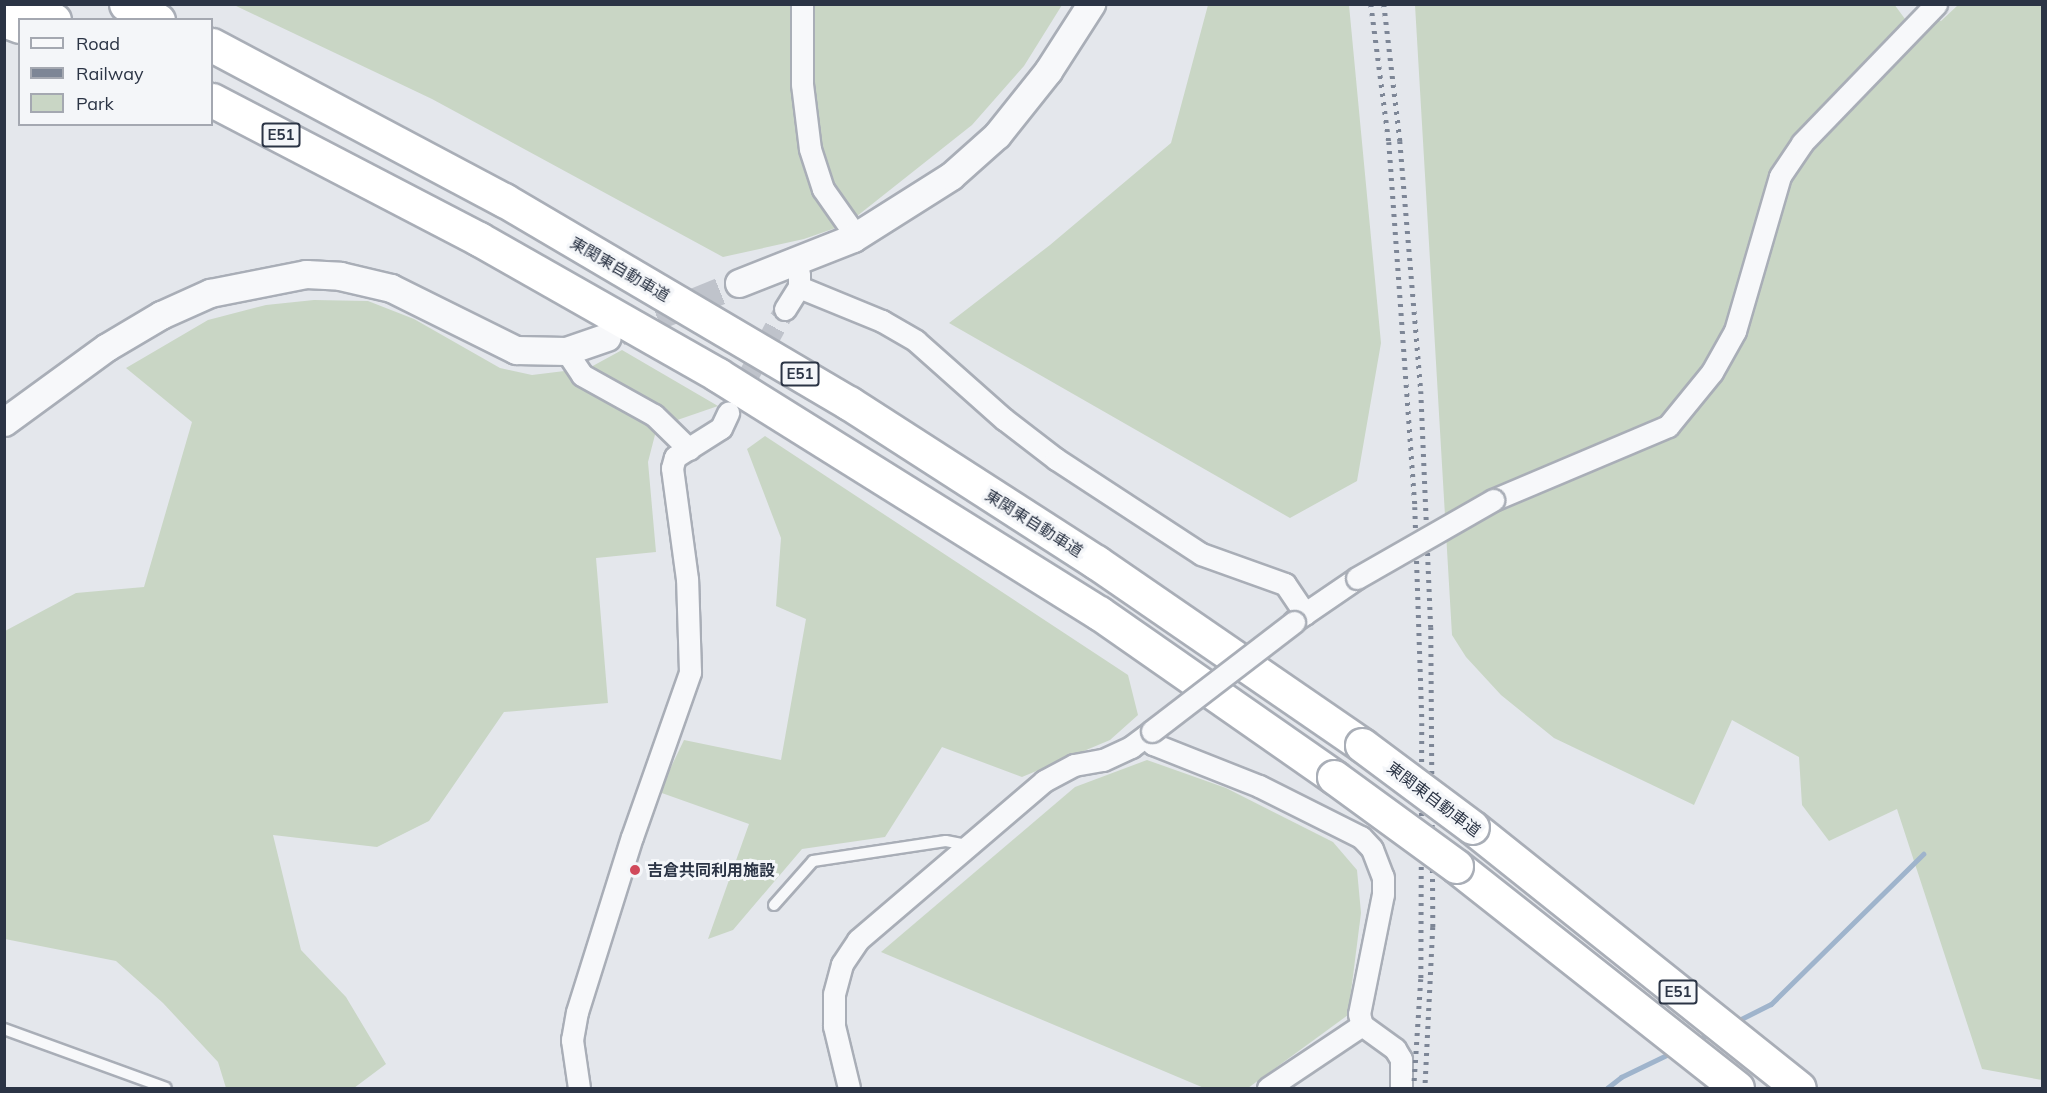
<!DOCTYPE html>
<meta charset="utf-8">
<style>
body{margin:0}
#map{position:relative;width:2047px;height:1093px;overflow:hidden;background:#e4e7ec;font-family:Mulish,"Noto Sans JP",sans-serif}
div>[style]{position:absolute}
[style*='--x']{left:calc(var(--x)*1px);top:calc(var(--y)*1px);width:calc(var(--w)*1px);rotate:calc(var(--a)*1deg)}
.green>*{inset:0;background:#c9d6c5}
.stream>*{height:5px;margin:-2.5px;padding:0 2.5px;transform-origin:2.5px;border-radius:2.5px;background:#9fb4cc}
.minor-tunnel>*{height:21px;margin-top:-10.5px;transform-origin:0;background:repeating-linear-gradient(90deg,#bfc3cb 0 21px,transparent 0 31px)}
.tertiary-tunnel>*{height:27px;margin-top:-13.5px;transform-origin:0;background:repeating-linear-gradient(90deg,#bfc3cb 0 27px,transparent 0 41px)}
.roads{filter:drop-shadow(2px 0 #a9aeb7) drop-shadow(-2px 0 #a9aeb7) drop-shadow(0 2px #a9aeb7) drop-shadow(0 -2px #a9aeb7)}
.service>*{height:10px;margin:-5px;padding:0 5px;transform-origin:5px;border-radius:5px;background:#f7f8fa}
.minor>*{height:21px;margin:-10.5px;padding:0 10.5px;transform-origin:10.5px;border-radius:10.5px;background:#f7f8fa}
.tertiary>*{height:27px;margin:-13.5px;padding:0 13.5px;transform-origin:13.5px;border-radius:13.5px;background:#f7f8fa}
.motorway>*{height:33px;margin:-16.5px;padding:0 16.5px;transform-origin:16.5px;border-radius:16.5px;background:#fff}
.rail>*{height:4.5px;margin-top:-2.25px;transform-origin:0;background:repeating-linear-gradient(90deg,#7d8696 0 3px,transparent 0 9px)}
.bridges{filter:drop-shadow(2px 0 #a9aeb7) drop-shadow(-2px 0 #a9aeb7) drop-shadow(0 2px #a9aeb7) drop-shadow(0 -2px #a9aeb7)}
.minor-bridge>*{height:21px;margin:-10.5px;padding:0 10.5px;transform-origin:10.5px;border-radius:10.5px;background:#f7f8fa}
.motorway-bridge>*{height:33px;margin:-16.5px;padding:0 16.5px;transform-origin:16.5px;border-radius:16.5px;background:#fff}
.dots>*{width:16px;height:16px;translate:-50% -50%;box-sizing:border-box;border:3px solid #f4f6f9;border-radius:50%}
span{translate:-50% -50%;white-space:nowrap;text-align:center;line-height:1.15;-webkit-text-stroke:6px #f4f6f9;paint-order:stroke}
.shield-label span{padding:2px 4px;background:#f4f6f9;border:2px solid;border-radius:4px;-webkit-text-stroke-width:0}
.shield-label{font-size:15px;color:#2b3445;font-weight:700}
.street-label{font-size:16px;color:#2b3445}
.poi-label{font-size:16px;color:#2b3445;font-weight:700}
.left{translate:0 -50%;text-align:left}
.frame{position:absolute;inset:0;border:6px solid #2b3445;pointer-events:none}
.legend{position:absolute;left:18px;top:18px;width:195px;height:108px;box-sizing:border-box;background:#f4f6f9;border:2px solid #a4a8b1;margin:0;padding:8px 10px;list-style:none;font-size:18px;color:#2b3445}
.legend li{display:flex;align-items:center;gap:12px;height:30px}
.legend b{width:30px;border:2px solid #a4a8b1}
</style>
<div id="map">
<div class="green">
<i style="clip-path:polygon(1894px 4px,1905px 19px,1935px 18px,1941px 21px,1958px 5px,2042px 5px,2042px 1080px,1982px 1069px,1897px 809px,1829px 841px,1802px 805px,1799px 757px,1732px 720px,1694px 805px,1554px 738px,1501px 695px,1466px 657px,1452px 635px,1415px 5px)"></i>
<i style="clip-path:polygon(234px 5px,1062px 5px,1024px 66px,972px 125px,847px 224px,804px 239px,723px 257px,432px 99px)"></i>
<i style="clip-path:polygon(1208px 5px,1349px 5px,1381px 343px,1357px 481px,1290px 518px,949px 323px,1050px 245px,1171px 143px)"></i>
<i style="clip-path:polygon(314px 300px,368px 301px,414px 319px,500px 368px,532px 375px,589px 368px,622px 350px,718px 406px,657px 427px,648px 462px,656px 552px,596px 558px,608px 703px,504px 712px,429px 821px,377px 847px,273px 835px,301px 950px,346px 997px,386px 1064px,354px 1088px,226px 1088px,218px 1062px,163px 1003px,116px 961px,5px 939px,5px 631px,76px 593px,144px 587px,192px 422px,126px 368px,208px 320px,266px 305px)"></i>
<i style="clip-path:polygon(765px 436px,1128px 675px,1138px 715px,1110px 740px,1022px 777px,942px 747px,885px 837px,802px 849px,733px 930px,708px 939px,749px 824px,659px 792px,684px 740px,781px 760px,806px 619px,776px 606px,781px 538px,747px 449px)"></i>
<i style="clip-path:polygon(1147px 760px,1226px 788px,1333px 842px,1357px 870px,1361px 913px,1348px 1015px,1248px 1088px,1204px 1088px,881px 952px,1075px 787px)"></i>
</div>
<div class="stream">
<i style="--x:1735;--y:1022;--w:40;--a:-26.6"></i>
<i style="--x:1771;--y:1004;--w:214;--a:-44.6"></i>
<i style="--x:1695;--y:1041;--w:20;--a:-27"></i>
<i style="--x:1607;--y:1088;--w:18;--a:-38"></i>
<i style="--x:1621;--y:1077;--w:58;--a:-25.7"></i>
</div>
<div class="minor-tunnel">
<i style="--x:735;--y:400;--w:104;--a:-61.2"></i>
</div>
<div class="tertiary-tunnel">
<i style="--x:619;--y:332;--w:130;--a:-22.2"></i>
</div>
<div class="roads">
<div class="service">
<i style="--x:774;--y:905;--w:59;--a:-48.4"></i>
<i style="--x:813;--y:861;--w:134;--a:-8.6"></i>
<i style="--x:946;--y:841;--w:21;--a:11"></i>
<i style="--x:4;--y:1029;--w:172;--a:20"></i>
</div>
<div class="minor">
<i style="--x:802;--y:4;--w:80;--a:90"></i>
<i style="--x:802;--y:84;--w:65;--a:83"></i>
<i style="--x:810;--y:149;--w:42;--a:72"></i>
<i style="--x:823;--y:189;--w:57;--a:54.9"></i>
<i style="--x:799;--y:287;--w:90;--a:22.3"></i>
<i style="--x:882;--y:321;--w:39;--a:30"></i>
<i style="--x:916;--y:341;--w:118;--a:41.6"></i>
<i style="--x:1004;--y:419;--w:66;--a:37.6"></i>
<i style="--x:1056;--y:459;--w:173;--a:33.2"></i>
<i style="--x:1201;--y:554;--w:89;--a:19.7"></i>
<i style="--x:1285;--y:584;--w:36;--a:56"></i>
<i style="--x:785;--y:309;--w:26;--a:-58"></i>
<i style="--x:799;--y:287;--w:14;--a:-90"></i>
<i style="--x:566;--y:351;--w:29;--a:56"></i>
<i style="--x:582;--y:375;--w:82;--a:29.1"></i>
<i style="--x:654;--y:415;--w:49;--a:44.2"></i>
<i style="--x:1493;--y:500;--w:190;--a:-22.9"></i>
<i style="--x:1668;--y:426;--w:70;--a:-50.8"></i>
<i style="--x:1712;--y:372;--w:47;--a:-60.7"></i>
<i style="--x:1735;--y:331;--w:161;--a:-73.8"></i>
<i style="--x:1780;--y:176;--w:40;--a:-56"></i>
<i style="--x:1802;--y:143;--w:193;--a:-46"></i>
<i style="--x:1294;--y:621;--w:76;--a:-34.3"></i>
<i style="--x:1146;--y:736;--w:11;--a:49"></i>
<i style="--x:1153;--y:744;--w:114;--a:21.6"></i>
<i style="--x:1259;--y:786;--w:114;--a:26.6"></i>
<i style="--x:1361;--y:837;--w:16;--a:47"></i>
<i style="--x:1372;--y:849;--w:30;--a:69"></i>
<i style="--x:1383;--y:877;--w:17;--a:90"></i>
<i style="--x:1383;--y:894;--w:122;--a:101.3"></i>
<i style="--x:1359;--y:1014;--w:11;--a:75"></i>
<i style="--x:1362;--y:1025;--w:41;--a:36"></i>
<i style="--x:1395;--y:1049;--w:12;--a:59"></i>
<i style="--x:1401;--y:1059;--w:29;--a:90"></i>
<i style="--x:579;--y:1088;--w:49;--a:-98.3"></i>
<i style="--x:572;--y:1040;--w:28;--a:-80"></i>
<i style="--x:577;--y:1012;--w:183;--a:-72.6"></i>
<i style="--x:632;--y:837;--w:175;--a:-70.6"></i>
<i style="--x:690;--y:672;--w:93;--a:-91.8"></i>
<i style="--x:687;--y:579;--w:112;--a:-97.7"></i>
<i style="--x:672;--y:468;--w:11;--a:-75"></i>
<i style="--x:675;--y:457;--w:54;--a:-32.2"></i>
<i style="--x:721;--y:428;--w:17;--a:-65"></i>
<i style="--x:849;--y:1088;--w:64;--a:-103.6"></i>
<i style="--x:834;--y:1026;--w:32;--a:-90"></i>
<i style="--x:834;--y:994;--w:31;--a:-75"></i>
<i style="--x:842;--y:964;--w:29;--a:-56"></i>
<i style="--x:858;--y:940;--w:245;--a:-40.5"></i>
<i style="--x:1044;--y:781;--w:34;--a:-28"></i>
<i style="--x:1074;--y:765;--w:29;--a:-10"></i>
<i style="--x:1103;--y:760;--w:31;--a:-25"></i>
<i style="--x:1131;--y:747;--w:26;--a:-37"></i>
<i style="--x:1268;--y:1088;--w:113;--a:-33.8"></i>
</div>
<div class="tertiary">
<i style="--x:739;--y:283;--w:123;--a:-21.5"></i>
<i style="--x:853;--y:238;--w:116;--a:-32.3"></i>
<i style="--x:951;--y:176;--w:62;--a:-41.7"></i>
<i style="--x:997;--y:135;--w:82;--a:-51.4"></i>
<i style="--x:1048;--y:71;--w:80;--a:-57.3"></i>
<i style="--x:4;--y:422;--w:127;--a:-36.1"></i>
<i style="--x:107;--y:347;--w:63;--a:-30.7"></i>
<i style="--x:161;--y:315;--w:54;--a:-24.2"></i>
<i style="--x:210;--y:293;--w:98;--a:-11.2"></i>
<i style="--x:306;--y:274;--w:34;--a:3"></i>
<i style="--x:340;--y:276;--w:52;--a:13.2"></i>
<i style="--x:391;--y:288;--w:140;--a:26.4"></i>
<i style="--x:516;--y:350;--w:50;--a:1.1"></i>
<i style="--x:566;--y:351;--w:43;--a:-18.9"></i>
</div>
<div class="motorway">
<i style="--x:24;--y:4;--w:34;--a:28"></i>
<i style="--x:126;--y:4;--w:36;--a:27"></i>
<i style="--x:4;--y:20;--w:17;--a:21"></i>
<i style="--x:212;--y:45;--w:331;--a:28"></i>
<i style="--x:504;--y:200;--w:400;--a:30.5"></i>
<i style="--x:849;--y:403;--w:294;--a:32.8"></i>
<i style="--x:1096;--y:562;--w:323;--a:34.5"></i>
<i style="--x:212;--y:100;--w:301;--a:27.5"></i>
<i style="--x:479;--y:239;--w:275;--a:29.6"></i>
<i style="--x:718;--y:375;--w:449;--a:32"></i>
<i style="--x:1099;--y:613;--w:287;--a:34.9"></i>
<i style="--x:1472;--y:827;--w:418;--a:38.6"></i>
<i style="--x:1456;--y:866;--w:358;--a:38.3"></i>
</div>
</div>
<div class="rail">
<i style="--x:1371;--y:4;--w:139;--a:82.6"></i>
<i style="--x:1389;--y:142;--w:366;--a:85.9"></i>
<i style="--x:1415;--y:507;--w:216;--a:88.1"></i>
<i style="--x:1422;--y:723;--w:256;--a:90.2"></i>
<i style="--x:1421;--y:979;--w:109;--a:93.7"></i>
<i style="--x:1384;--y:4;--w:138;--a:83.3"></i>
<i style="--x:1400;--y:141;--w:251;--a:85.2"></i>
<i style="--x:1421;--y:391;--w:236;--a:87.6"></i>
<i style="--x:1431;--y:627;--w:300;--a:89.6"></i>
<i style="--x:1433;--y:927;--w:161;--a:92.8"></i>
</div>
<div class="bridges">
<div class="minor-bridge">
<i style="--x:1357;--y:578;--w:157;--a:-29.8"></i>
<i style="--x:1152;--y:731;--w:179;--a:-37.5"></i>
</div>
<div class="motorway-bridge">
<i style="--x:1362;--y:745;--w:137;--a:36.7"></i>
<i style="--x:1334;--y:777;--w:151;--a:36.1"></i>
</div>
</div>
<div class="dots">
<i style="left:635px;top:870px;background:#d1495b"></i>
</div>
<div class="shield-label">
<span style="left:281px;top:135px">E51</span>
<span style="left:800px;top:374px">E51</span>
<span style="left:1678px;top:992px">E51</span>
</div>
<div class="street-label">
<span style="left:620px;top:269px;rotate:30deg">東関東自動車道</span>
<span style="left:1034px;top:523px;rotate:32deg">東関東自動車道</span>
<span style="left:1434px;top:799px;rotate:37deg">東関東自動車道</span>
</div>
<div class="poi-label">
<span class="left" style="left:647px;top:870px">吉倉共同利用施設</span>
</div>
<div class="frame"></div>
<ul class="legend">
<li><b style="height:8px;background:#f7f8fa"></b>Road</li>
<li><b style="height:8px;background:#7d8696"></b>Railway</li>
<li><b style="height:16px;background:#c9d6c5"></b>Park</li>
</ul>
</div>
